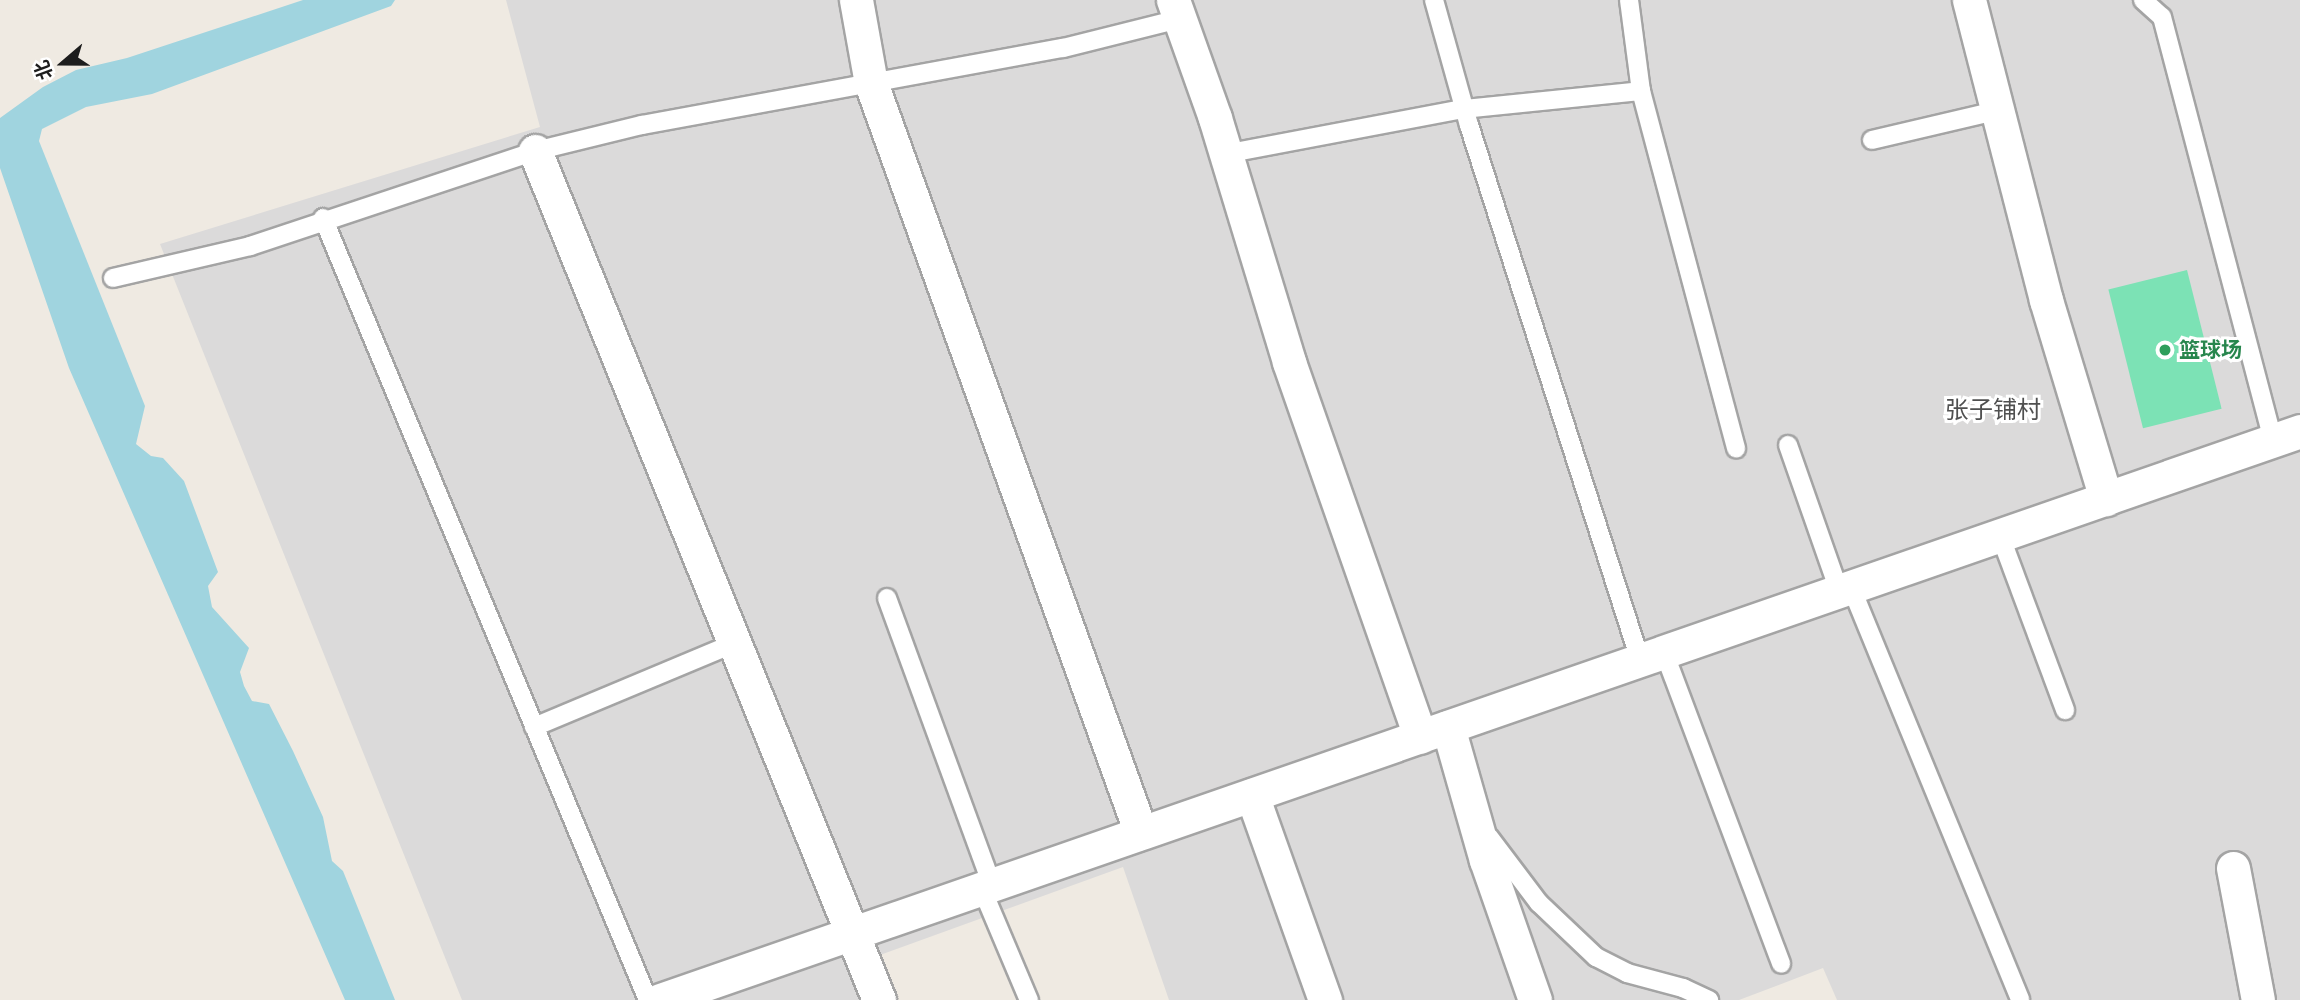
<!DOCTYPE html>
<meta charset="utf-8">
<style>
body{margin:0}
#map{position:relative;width:2300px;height:1000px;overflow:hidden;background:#efeae2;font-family:Raleway,"Noto Sans SC",sans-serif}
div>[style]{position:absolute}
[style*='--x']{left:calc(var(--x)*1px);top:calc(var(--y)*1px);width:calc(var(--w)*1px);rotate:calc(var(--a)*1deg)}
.residential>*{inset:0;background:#dbdada}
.pitch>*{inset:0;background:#7ce2b5;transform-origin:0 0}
.water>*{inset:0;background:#a0d4df}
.roads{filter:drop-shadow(2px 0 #a4a4a4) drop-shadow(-2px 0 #a4a4a4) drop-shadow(0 2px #a4a4a4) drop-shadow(0 -2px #a4a4a4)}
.service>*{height:18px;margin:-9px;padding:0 9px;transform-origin:9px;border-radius:9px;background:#fff}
.minor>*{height:33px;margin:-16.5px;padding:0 16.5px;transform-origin:16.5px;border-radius:16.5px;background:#fff}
.dots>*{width:19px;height:19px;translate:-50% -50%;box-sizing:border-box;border:4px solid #fff;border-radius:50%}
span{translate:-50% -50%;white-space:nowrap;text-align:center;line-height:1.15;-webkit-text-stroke:6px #fff;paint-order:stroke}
.leisure-label{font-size:21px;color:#27864d;font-weight:700}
.left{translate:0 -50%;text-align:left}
.quarter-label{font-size:24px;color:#505050}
.north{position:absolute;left:28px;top:28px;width:70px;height:70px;-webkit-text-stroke:5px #fff;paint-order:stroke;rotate:250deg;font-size:19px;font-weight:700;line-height:28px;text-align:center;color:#1d1d1d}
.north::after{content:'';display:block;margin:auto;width:24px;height:32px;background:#1d1d1d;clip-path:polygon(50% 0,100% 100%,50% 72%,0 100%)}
</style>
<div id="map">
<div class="residential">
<i style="clip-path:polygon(506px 0,2300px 0,2300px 1000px,1837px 1000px,1823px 968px,1739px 1000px,1169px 1000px,1123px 867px,880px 955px,898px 1000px,462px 1000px,160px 244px,540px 127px)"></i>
</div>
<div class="pitch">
<i style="left:2187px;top:270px;width:143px;height:81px;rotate:76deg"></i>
</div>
<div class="water">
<i style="clip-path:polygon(303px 0,395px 0,391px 6px,152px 94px,86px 107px,42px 129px,39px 141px,145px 406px,136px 444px,151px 456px,163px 458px,184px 481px,218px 572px,208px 586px,212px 607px,249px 648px,240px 672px,244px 686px,252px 701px,269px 704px,293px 751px,323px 817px,332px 861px,343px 871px,395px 1000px,345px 1000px,69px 368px,0 168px,0 118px,43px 87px,76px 70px,127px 58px)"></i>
</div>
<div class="roads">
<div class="service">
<i style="--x:1434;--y:0;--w:130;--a:74.4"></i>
<i style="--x:1469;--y:125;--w:562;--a:72.27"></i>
<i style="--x:1629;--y:0;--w:92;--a:82.5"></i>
<i style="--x:1641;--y:91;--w:370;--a:75.1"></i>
<i style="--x:2143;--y:0;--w:25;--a:42"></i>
<i style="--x:2162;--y:17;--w:438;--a:75.3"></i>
<i style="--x:1872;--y:140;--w:131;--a:-13.2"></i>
<i style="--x:1225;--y:154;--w:243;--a:-10.7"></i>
<i style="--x:1464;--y:109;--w:178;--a:-5.8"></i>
<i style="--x:323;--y:218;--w:847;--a:67.43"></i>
<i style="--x:113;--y:278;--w:141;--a:-13.1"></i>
<i style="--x:250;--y:246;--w:300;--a:-18.4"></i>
<i style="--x:535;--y:151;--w:110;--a:-13.7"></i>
<i style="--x:642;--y:125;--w:428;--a:-10.4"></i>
<i style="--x:1063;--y:48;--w:120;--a:-14"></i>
<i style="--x:1788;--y:445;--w:155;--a:70.7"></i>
<i style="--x:2000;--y:535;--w:187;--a:69.6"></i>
<i style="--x:1851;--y:587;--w:446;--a:67.7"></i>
<i style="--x:887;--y:598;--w:306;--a:69.9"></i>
<i style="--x:1664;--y:652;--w:333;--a:69.4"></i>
<i style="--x:534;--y:727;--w:220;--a:-22.7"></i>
<i style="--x:1489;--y:837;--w:83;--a:52.9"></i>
<i style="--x:1539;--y:903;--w:79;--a:43.5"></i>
<i style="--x:1596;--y:957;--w:35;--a:27"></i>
<i style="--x:1627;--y:973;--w:58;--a:15"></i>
<i style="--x:1683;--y:988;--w:29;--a:25"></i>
<i style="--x:982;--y:889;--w:121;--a:67.1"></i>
</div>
<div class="minor">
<i style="--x:856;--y:0;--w:84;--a:79.8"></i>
<i style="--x:871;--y:83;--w:797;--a:70.2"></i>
<i style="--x:1173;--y:0;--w:125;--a:70.4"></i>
<i style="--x:1215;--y:118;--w:255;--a:73.1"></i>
<i style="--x:1289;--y:362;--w:397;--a:70.7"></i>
<i style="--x:1969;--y:0;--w:310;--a:75.6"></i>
<i style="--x:2046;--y:300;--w:208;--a:73.2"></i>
<i style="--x:535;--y:151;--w:916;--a:67.94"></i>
<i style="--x:1448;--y:727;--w:138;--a:74.1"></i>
<i style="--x:1486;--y:860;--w:148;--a:70.7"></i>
<i style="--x:1252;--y:795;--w:218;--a:70.4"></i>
<i style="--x:2233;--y:868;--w:134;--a:79.3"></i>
<i style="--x:660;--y:1000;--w:1736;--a:-19.13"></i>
</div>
</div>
<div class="dots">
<i style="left:2165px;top:350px;background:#2e9e5b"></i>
</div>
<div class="leisure-label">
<span class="left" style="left:2179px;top:350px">篮球场</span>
</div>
<div class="quarter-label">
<span style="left:1993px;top:410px">张子铺村</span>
</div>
<div class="north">北</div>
</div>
